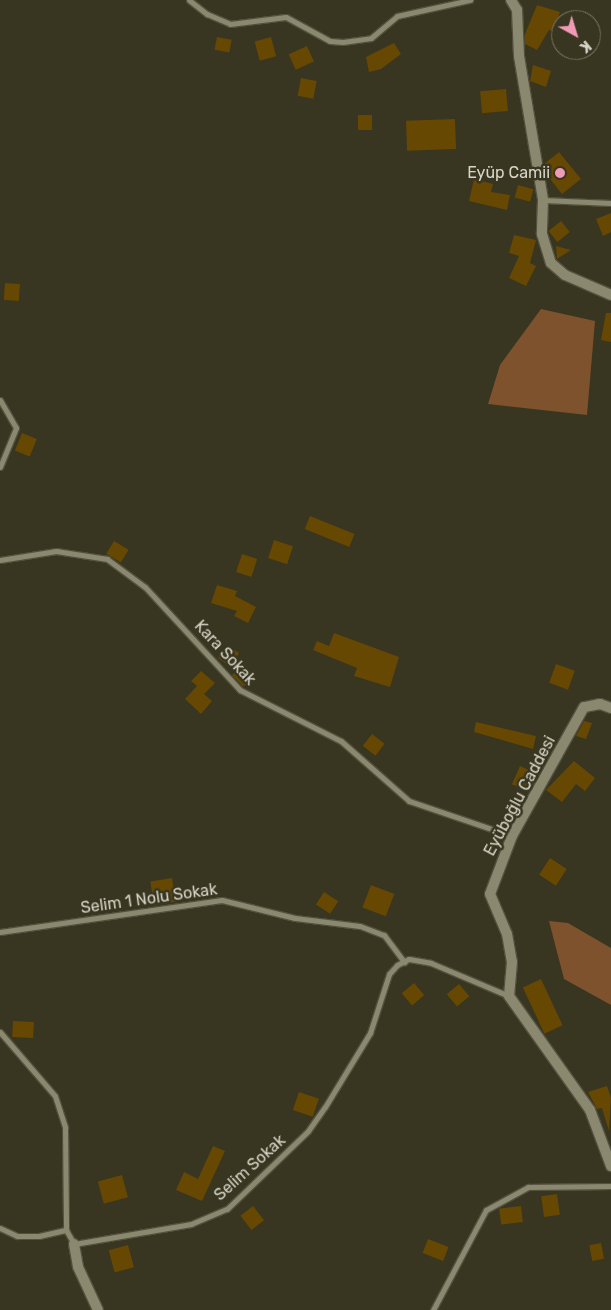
<!DOCTYPE html>
<meta charset="utf-8">
<style>
body{margin:0}
#map{position:relative;width:611px;height:1310px;overflow:hidden;background:#383520;font-family:Rubik,sans-serif}
div>[style]{position:absolute}
[style*='--x']{left:calc(var(--x)*1px);top:calc(var(--y)*1px);width:calc(var(--w)*1px);rotate:calc(var(--a)*1deg)}
.green>*{inset:0;background:#7d522c}
.building>*{inset:0;background:#664802;transform-origin:0 0}
.roads{filter:drop-shadow(1px 0 #53513e) drop-shadow(-1px 0 #53513e) drop-shadow(0 1px #53513e) drop-shadow(0 -1px #53513e)}
.street>*{height:5px;margin:-2.5px;padding:0 2.5px;transform-origin:2.5px;border-radius:2.5px;background:#8b8870}
.secondary>*{height:10px;margin:-5px;padding:0 5px;transform-origin:5px;border-radius:5px;background:#8b8870}
.dots>*{width:14px;height:14px;translate:-50% -50%;box-sizing:border-box;border:2px solid #383520;border-radius:50%}
span{translate:-50% -50%;white-space:nowrap;text-align:center;line-height:1.15;-webkit-text-stroke:5px #383520;paint-order:stroke}
.poi-label{font-size:16px;color:#d7d5c8}
.right{translate:-100% -50%;text-align:right}
.street-label{font-size:16px;color:#d7d5c8}
.north{position:absolute;left:551px;top:10px;width:50px;height:50px;box-sizing:border-box;background:#383520;border:1px solid #787563;border-radius:50%;rotate:141deg;font-size:14px;font-weight:700;line-height:20px;text-align:center;color:#d7d5c8}
.north::after{content:'';display:block;margin:auto;width:18px;height:22px;background:#f09ab6;clip-path:polygon(50% 0,100% 100%,50% 72%,0 100%)}
</style>
<div id="map">
<div class="green">
<i style="clip-path:polygon(541px 309px,595px 321px,587px 415px,488px 404px,500px 365px)"></i>
<i style="clip-path:polygon(549px 921px,568px 923px,611px 948px,611px 1005px,564px 979px)"></i>
</div>
<div class="building">
<i style="clip-path:polygon(537px 5px,560px 12px,554px 31px,549px 30px,537px 50px,525px 44px,525px 34px)"></i>
<i style="left:217px;top:37px;width:15px;height:13px;rotate:11deg"></i>
<i style="left:271px;top:37px;width:20px;height:17px;rotate:75deg"></i>
<i style="clip-path:polygon(394px 43px,401px 54px,381px 69px,369px 72px,366px 57px)"></i>
<i style="left:307px;top:46px;width:17px;height:20px;rotate:66deg"></i>
<i style="clip-path:polygon(533px 65px,551px 71px,546px 87px,530px 81px)"></i>
<i style="left:301px;top:78px;width:16px;height:18px;rotate:11deg"></i>
<i style="left:506px;top:89px;width:22px;height:26px;rotate:85deg"></i>
<i style="left:358px;top:115px;width:14px;height:15px"></i>
<i style="left:455px;top:119px;width:30px;height:49px;rotate:88deg"></i>
<i style="clip-path:polygon(559px 152px,581px 179px,562px 194px,546px 174px,544px 164px)"></i>
<i style="clip-path:polygon(474px 179px,493px 184px,491px 192px,510px 195px,507px 210px,469px 201px)"></i>
<i style="left:518px;top:185px;width:16px;height:13px;rotate:15deg"></i>
<i style="clip-path:polygon(611px 213px,611px 232px,603px 236px,596px 219px)"></i>
<i style="left:561px;top:221px;width:14px;height:16px;rotate:51deg"></i>
<i style="clip-path:polygon(514px 235px,536px 240px,530px 263px,536px 266px,526px 286px,509px 278px,519px 256px,509px 253px)"></i>
<i style="clip-path:polygon(556px 246px,571px 250px,557px 259px)"></i>
<i style="left:5px;top:283px;width:15px;height:17px;rotate:4deg"></i>
<i style="clip-path:polygon(606px 313px,611px 313px,611px 342px,601px 340px)"></i>
<i style="left:22px;top:433px;width:16px;height:19px;rotate:22deg"></i>
<i style="left:310px;top:516px;width:48px;height:14px;rotate:22deg"></i>
<i style="left:274px;top:540px;width:20px;height:19px;rotate:18deg"></i>
<i style="left:114px;top:541px;width:17px;height:15px;rotate:31deg"></i>
<i style="left:242px;top:554px;width:16px;height:19px;rotate:18deg"></i>
<i style="clip-path:polygon(217px 585px,237px 591px,235px 596px,256px 607px,248px 623px,234px 616px,237px 611px,211px 603px)"></i>
<i style="clip-path:polygon(334px 633px,399px 657px,390px 687px,354px 676px,357px 668px,313px 650px,317px 641px,329px 646px)"></i>
<i style="clip-path:polygon(228px 645px,239px 653px,236px 658px,252px 683px,243px 686px,232px 675px,236px 671px,218px 658px)"></i>
<i style="left:556px;top:664px;width:20px;height:20px;rotate:20deg"></i>
<i style="clip-path:polygon(201px 671px,215px 683px,204px 694px,212px 701px,201px 714px,185px 699px,197px 686px,191px 681px)"></i>
<i style="clip-path:polygon(584px 721px,592px 723px,586px 739px,576px 736px)"></i>
<i style="clip-path:polygon(476px 722px,536px 736px,533px 749px,474px 732px)"></i>
<i style="left:372px;top:734px;width:16px;height:15px;rotate:38deg"></i>
<i style="clip-path:polygon(574px 761px,595px 778px,585px 791px,576px 784px,562px 802px,546px 790px)"></i>
<i style="left:520px;top:766px;width:20px;height:20px;rotate:24deg"></i>
<i style="left:550px;top:858px;width:20px;height:20px;rotate:33deg"></i>
<i style="left:172px;top:878px;width:24px;height:22px;rotate:81deg"></i>
<i style="left:371px;top:885px;width:25px;height:24px;rotate:21deg"></i>
<i style="left:324px;top:892px;width:17px;height:15px;rotate:33deg"></i>
<i style="left:541px;top:979px;width:51px;height:20px;rotate:65deg"></i>
<i style="left:414px;top:983px;width:16px;height:16px;rotate:50deg"></i>
<i style="left:459px;top:984px;width:16px;height:16px;rotate:50deg"></i>
<i style="left:13px;top:1021px;width:21px;height:16px;rotate:3deg"></i>
<i style="clip-path:polygon(607px 1086px,611px 1098px,609px 1131px,602px 1108px,597px 1109px,588px 1092px)"></i>
<i style="left:299px;top:1092px;width:21px;height:19px;rotate:19deg"></i>
<i style="clip-path:polygon(213px 1146px,225px 1151px,202px 1201px,176px 1190px,184px 1172px,198px 1179px)"></i>
<i style="left:122px;top:1175px;width:23px;height:25px;rotate:75deg"></i>
<i style="left:557px;top:1194px;width:21px;height:16px;rotate:82deg"></i>
<i style="left:253px;top:1206px;width:18px;height:16px;rotate:52deg"></i>
<i style="left:521px;top:1206px;width:16px;height:22px;rotate:83deg"></i>
<i style="left:428px;top:1239px;width:22px;height:15px;rotate:21deg"></i>
<i style="left:601px;top:1243px;width:16px;height:12px;rotate:79deg"></i>
<i style="left:128px;top:1245px;width:23px;height:20px;rotate:75deg"></i>
</div>
<div class="roads">
<div class="street">
<i style="--x:189;--y:0;--w:23;--a:38"></i>
<i style="--x:207;--y:14;--w:25;--a:23"></i>
<i style="--x:230;--y:24;--w:56;--a:-7.1"></i>
<i style="--x:286;--y:17;--w:50;--a:28.6"></i>
<i style="--x:330;--y:41;--w:13;--a:4"></i>
<i style="--x:343;--y:42;--w:28;--a:-8"></i>
<i style="--x:371;--y:38;--w:34;--a:-40"></i>
<i style="--x:397;--y:16;--w:75;--a:-12.4"></i>
<i style="--x:543;--y:200;--w:68;--a:2.5"></i>
<i style="--x:0;--y:400;--w:32;--a:60"></i>
<i style="--x:16;--y:428;--w:42;--a:112.3"></i>
<i style="--x:0;--y:560;--w:57;--a:-9.1"></i>
<i style="--x:56;--y:551;--w:52;--a:8.9"></i>
<i style="--x:107;--y:559;--w:47;--a:36.4"></i>
<i style="--x:145;--y:587;--w:140;--a:47.3"></i>
<i style="--x:240;--y:690;--w:113;--a:26.8"></i>
<i style="--x:341;--y:741;--w:91;--a:41.4"></i>
<i style="--x:409;--y:801;--w:109;--a:18.8"></i>
<i style="--x:0;--y:932;--w:224;--a:-8.2"></i>
<i style="--x:222;--y:900;--w:75;--a:13.9"></i>
<i style="--x:295;--y:918;--w:65;--a:7"></i>
<i style="--x:360;--y:926;--w:26;--a:21"></i>
<i style="--x:384;--y:935;--w:34;--a:53"></i>
<i style="--x:0;--y:1032;--w:84;--a:49.3"></i>
<i style="--x:55;--y:1096;--w:33;--a:72"></i>
<i style="--x:65;--y:1127;--w:103;--a:89.4"></i>
<i style="--x:66;--y:1230;--w:16;--a:60"></i>
<i style="--x:74;--y:1244;--w:119;--a:-9.7"></i>
<i style="--x:191;--y:1224;--w:39;--a:-23"></i>
<i style="--x:227;--y:1209;--w:112;--a:-43.9"></i>
<i style="--x:308;--y:1131;--w:29;--a:-55"></i>
<i style="--x:325;--y:1107;--w:87;--a:-58.7"></i>
<i style="--x:370;--y:1033;--w:62;--a:-72.1"></i>
<i style="--x:389;--y:974;--w:12;--a:-48"></i>
<i style="--x:397;--y:965;--w:13;--a:-27"></i>
<i style="--x:409;--y:959;--w:22;--a:10"></i>
<i style="--x:431;--y:963;--w:85;--a:22.9"></i>
<i style="--x:0;--y:1228;--w:19;--a:25"></i>
<i style="--x:17;--y:1236;--w:22;--a:0"></i>
<i style="--x:39;--y:1236;--w:28;--a:-13"></i>
<i style="--x:433;--y:1310;--w:113;--a:-62.1"></i>
<i style="--x:486;--y:1210;--w:48;--a:-28.7"></i>
<i style="--x:528;--y:1187;--w:83;--a:-0.7"></i>
</div>
<div class="secondary">
<i style="--x:511;--y:0;--w:12;--a:59"></i>
<i style="--x:517;--y:10;--w:46;--a:87.5"></i>
<i style="--x:519;--y:56;--w:146;--a:80.5"></i>
<i style="--x:543;--y:200;--w:34;--a:92"></i>
<i style="--x:542;--y:234;--w:30;--a:73"></i>
<i style="--x:551;--y:263;--w:18;--a:41"></i>
<i style="--x:565;--y:275;--w:50;--a:23.5"></i>
<i style="--x:611;--y:708;--w:12;--a:-160"></i>
<i style="--x:600;--y:704;--w:16;--a:169"></i>
<i style="--x:584;--y:707;--w:148;--a:119.2"></i>
<i style="--x:512;--y:836;--w:62;--a:110.8"></i>
<i style="--x:490;--y:894;--w:43;--a:67"></i>
<i style="--x:507;--y:934;--w:28;--a:80"></i>
<i style="--x:512;--y:962;--w:34;--a:95"></i>
<i style="--x:509;--y:996;--w:140;--a:54.6"></i>
<i style="--x:590;--y:1110;--w:60;--a:69.4"></i>
<i style="--x:74;--y:1244;--w:23;--a:80"></i>
<i style="--x:78;--y:1267;--w:47;--a:65.1"></i>
</div>
</div>
<div class="dots">
<i style="left:560px;top:173px;background:#f09ab6"></i>
</div>
<div class="poi-label">
<span class="right" style="left:550px;top:173px">Eyüp Camii</span>
</div>
<div class="street-label">
<span style="left:225px;top:653px;rotate:47deg">Kara Sokak</span>
<span style="left:520px;top:796px;rotate:-62deg">Eyüboğlu Caddesi</span>
<span style="left:149px;top:899px;rotate:-8deg">Selim 1 Nolu Sokak</span>
<span style="left:250px;top:1168px;rotate:-42deg">Selim Sokak</span>
</div>
<div class="north">K</div>
</div>
